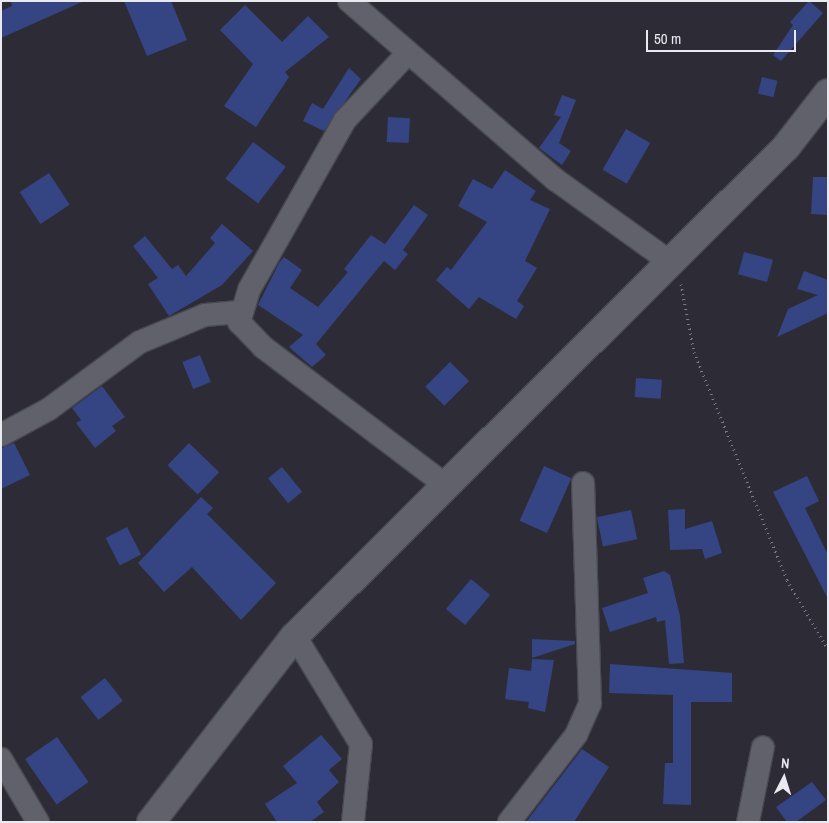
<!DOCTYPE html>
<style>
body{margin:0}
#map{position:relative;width:829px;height:823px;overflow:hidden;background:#2d2c36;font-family:"Archivo Narrow",sans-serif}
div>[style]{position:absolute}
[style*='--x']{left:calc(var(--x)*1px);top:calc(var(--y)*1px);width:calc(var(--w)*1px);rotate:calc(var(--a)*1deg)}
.building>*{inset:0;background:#354482;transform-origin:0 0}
.path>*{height:3px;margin-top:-1.5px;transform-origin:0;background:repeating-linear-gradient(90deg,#7b7a83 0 1px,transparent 0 5px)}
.roads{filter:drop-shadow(1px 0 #494850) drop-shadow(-1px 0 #494850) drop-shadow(0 1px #494850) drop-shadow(0 -1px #494850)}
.minor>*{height:22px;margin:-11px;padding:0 11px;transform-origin:11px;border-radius:11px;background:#61616b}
.secondary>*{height:28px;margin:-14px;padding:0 14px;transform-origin:14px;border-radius:14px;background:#61616b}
span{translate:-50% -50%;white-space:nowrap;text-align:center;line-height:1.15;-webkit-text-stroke:4px #2d2c36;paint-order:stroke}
.frame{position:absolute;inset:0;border:2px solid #eae9f0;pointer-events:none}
.north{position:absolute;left:759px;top:753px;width:50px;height:50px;-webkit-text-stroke:4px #2d2c36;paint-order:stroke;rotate:5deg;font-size:14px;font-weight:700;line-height:20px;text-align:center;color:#eae9f0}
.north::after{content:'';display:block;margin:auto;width:18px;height:22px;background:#eae9f0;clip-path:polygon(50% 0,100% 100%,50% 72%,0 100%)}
.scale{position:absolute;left:646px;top:30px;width:150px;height:22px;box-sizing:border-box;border:2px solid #eae9f0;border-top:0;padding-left:6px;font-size:15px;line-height:18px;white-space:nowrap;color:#eae9f0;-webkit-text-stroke:4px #2d2c36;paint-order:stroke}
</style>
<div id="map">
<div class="building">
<i style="clip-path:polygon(11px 1px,84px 1px,1px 38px,1px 11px,12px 6px)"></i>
<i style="clip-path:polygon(124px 1px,171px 1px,187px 40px,147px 56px)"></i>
<i style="clip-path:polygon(809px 1px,823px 13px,781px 61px,773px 55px,793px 25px,790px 22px)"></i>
<i style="clip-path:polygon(245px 5px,282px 42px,308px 16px,329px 37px,285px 72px,289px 77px,256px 127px,224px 106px,253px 64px,220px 30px)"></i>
<i style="clip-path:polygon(349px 68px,361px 79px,324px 131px,303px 121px,312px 103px,323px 109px)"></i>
<i style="left:762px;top:77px;width:16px;height:17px;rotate:14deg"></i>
<i style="clip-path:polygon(562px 95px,576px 100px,559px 143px,571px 151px,562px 165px,539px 148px,561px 117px,554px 115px)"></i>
<i style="left:388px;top:117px;width:22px;height:25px;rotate:3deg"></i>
<i style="left:626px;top:129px;width:28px;height:47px;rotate:30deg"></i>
<i style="left:253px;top:142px;width:41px;height:46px;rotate:37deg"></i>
<i style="clip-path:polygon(505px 170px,536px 191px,530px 200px,550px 209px,525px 261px,537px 268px,517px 301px,524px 306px,516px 319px,479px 297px,469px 309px,436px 280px,447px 267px,451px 270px,487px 222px,458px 206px,473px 179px,492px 189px)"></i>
<i style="left:49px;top:173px;width:38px;height:35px;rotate:57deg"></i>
<i style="clip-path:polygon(813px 177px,828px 177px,828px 215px,811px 214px)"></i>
<i style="clip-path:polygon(414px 205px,428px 215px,403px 250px,408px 254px,395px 270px,384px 261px,316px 344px,326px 355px,312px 367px,289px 347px,303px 335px,258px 305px,279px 263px,284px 257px,302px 270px,290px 288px,318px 307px,348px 272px,344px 269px,371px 235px,385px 244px)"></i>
<i style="clip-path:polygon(222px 224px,253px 251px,222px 285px,169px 316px,148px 284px,158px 278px,133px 246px,145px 236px,172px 269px,178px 265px,186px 276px,215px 243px,210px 238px)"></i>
<i style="left:744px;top:252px;width:30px;height:23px;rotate:15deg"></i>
<i style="clip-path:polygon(804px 271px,828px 280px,828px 313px,777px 337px,788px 309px,818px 295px,797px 289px)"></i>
<i style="left:200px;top:355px;width:29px;height:19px;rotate:68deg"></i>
<i style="left:450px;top:362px;width:27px;height:35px;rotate:45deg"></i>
<i style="left:636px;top:378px;width:26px;height:19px;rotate:4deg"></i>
<i style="clip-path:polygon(102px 386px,125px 417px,112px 426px,116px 431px,95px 448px,76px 423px,81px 420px,72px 408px)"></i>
<i style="clip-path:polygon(14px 443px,30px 475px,1px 489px,1px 448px)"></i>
<i style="left:189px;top:443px;width:42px;height:31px;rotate:44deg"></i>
<i style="left:544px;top:466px;width:30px;height:60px;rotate:24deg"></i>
<i style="left:282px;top:467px;width:32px;height:18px;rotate:51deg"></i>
<i style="clip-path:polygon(807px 476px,819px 501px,805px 508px,828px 555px,828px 599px,773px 492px)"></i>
<i style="clip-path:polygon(201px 497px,213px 508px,207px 514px,276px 583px,241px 620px,192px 567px,164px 592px,138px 563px)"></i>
<i style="clip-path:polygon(685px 509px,685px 529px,712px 521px,722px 553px,705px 559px,702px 549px,670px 550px,668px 510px)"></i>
<i style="left:631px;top:510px;width:30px;height:35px;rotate:78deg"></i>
<i style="left:127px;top:527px;width:31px;height:24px;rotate:63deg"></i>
<i style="clip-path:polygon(664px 571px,670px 575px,680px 616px,684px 663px,669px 664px,665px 620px,657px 622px,656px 617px,610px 632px,602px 608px,648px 593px,643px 578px)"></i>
<i style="left:471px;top:579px;width:25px;height:39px;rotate:40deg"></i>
<i style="clip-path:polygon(532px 639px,575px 641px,575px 644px,532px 658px)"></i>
<i style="clip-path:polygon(532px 659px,554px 660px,545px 712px,528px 708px,529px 702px,505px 699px,509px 668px,531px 671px)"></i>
<i style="clip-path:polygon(610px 664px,732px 673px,732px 702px,691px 702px,691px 805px,663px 804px,665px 763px,673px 763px,673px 695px,609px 693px)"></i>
<i style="left:105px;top:678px;width:29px;height:31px;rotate:52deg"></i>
<i style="clip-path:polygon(321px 735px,342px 759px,329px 770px,339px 782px,317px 802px,324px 812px,310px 822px,277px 822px,265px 804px,297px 783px,283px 766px)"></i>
<i style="left:57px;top:737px;width:55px;height:39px;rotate:55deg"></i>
<i style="clip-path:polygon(582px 749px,609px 767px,574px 822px,526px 822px)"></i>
<i style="clip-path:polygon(812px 782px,826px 800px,796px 822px,787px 822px,776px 807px)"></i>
</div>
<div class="path">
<i style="--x:681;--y:284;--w:69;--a:79.2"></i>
<i style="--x:694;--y:352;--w:246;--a:67.8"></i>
<i style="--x:787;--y:580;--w:80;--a:59.3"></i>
</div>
<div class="roads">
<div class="minor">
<i style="--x:349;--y:1;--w:274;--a:40.9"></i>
<i style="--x:556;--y:180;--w:140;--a:35.7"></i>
<i style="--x:408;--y:53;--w:92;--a:133.2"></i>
<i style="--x:345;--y:120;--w:195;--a:119.5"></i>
<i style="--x:249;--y:290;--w:34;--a:107"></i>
<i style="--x:239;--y:322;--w:35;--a:46"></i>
<i style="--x:263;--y:347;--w:231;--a:37.1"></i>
<i style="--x:1;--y:435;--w:55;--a:-28.4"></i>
<i style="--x:49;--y:409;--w:113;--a:-36.4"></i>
<i style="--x:140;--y:342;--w:70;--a:-22.6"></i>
<i style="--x:205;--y:315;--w:34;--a:-5"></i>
<i style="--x:295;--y:636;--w:127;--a:58.6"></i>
<i style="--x:361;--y:744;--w:78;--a:95.9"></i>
<i style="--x:1;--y:759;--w:73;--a:59.6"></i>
<i style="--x:509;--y:822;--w:110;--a:-52.4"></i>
<i style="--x:576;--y:735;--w:35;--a:-66"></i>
<i style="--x:590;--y:703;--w:220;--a:-91.8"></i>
<i style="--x:748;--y:822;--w:76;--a:-78.7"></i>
</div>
<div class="secondary">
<i style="--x:151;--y:822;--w:235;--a:-52.3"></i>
<i style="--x:295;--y:636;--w:693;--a:-44.88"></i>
<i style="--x:786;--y:147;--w:68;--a:-52.1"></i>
</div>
</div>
<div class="frame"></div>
<div class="north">N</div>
<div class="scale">50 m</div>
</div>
